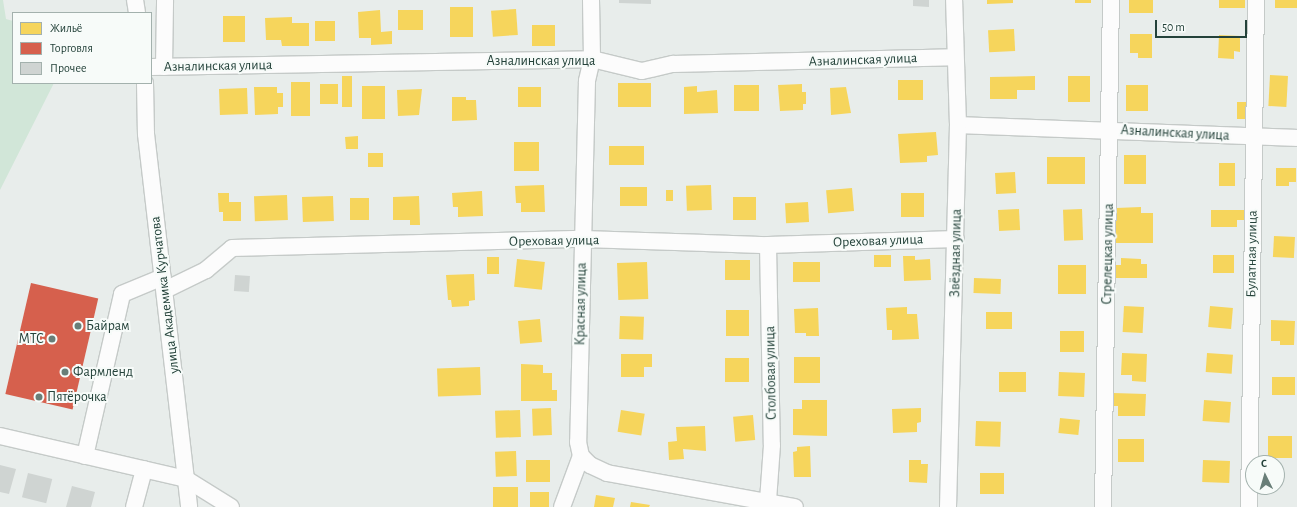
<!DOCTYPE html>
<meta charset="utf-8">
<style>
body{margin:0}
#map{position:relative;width:1297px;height:507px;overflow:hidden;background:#e8edeb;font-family:"Alegreya Sans",sans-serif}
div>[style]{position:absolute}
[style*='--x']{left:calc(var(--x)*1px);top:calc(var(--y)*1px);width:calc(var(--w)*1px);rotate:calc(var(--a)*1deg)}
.green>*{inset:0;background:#d1e6d8}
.homes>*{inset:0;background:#f6d55c;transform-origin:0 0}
.shops>*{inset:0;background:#d6604d;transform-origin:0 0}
.building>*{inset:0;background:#cfd4d2;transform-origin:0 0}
.roads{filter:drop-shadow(1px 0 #c5cac8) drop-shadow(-1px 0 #c5cac8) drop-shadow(0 1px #c5cac8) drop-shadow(0 -1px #c5cac8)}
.minor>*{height:16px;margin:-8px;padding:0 8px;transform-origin:8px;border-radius:8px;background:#fcfcfc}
.dots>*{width:11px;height:11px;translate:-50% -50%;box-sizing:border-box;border:2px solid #f7fbf9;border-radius:50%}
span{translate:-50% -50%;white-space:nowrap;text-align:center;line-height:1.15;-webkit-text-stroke:4px #f7fbf9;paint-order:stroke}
.street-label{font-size:14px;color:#24423a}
.poi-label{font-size:14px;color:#24423a}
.left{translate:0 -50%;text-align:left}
.right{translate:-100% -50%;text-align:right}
.legend{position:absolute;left:12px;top:12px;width:140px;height:72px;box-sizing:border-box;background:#f7fbf9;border:1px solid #a3b1ad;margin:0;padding:5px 7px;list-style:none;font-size:12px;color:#24423a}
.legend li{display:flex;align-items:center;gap:8px;height:20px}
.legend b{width:20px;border:1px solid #a3b1ad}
.north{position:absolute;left:1245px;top:455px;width:40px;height:40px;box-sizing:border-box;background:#f7fbf9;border:1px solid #a3b1ad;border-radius:50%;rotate:355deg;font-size:11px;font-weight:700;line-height:16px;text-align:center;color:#24423a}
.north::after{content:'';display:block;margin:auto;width:14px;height:18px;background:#697e78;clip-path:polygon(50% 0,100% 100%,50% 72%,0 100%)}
.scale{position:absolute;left:1155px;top:20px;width:92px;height:18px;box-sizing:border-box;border:2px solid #24423a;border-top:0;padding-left:5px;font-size:12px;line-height:14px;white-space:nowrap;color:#24423a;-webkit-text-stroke:3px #f7fbf9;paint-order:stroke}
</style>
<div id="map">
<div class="green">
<i style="clip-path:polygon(0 0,3px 0,6px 19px,13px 21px,13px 83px,54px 83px,0 190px)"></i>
</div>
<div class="homes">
<i style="clip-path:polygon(987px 0,1013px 0,1013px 3px,987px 4px)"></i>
<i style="left:1075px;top:0;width:16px;height:3px"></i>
<i style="left:1129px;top:0;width:24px;height:13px"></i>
<i style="left:1219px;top:0;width:26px;height:8px"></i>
<i style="left:1275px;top:0;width:22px;height:8px"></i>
<i style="left:473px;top:7px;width:30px;height:23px;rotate:90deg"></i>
<i style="left:516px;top:9px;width:26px;height:25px;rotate:86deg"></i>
<i style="clip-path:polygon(380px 10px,381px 32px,392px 31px,392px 44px,371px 45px,371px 38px,359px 38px,358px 12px)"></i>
<i style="left:398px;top:10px;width:25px;height:20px"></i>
<i style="left:223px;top:16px;width:22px;height:26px"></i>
<i style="clip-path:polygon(292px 17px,292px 23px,309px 23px,309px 46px,282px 46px,281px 40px,266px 40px,265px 18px)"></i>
<i style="left:315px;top:21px;width:20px;height:20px"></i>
<i style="left:555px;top:25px;width:21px;height:23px;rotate:90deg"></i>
<i style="left:1014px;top:29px;width:22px;height:26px;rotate:87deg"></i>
<i style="clip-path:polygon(1130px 34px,1152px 34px,1152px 58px,1138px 58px,1138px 53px,1130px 53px)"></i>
<i style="clip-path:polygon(1219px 35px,1240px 36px,1240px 52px,1234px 51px,1234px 59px,1218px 58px)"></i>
<i style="left:1270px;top:75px;width:18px;height:31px;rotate:3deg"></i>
<i style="left:342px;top:76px;width:10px;height:31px"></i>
<i style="clip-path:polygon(1035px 76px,1035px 90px,1017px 90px,1017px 99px,990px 99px,990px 77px)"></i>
<i style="left:1068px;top:76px;width:22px;height:26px"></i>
<i style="left:923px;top:80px;width:20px;height:25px;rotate:90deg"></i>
<i style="left:291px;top:82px;width:19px;height:34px"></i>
<i style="left:651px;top:83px;width:24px;height:33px;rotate:90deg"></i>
<i style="left:320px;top:84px;width:18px;height:20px"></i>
<i style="clip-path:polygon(802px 84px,802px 92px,806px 92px,806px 104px,803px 104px,803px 110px,780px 111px,778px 85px)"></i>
<i style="left:734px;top:85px;width:25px;height:26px"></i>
<i style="left:1126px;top:85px;width:22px;height:26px"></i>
<i style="left:362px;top:86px;width:23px;height:33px"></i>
<i style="clip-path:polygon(697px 86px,697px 92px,717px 90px,718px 113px,684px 114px,684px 87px)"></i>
<i style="clip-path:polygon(254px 87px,277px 87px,277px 93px,283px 93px,283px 107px,278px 107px,278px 114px,255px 115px)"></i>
<i style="left:518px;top:87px;width:23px;height:20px"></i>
<i style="clip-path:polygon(846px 87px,851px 113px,831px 115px,830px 88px)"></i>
<i style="left:247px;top:88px;width:26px;height:28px;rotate:88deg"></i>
<i style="clip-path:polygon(422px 89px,419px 115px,398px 116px,397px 90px)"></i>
<i style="clip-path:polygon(452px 97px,466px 97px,466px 100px,476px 100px,477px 120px,452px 121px)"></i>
<i style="left:1237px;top:102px;width:13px;height:17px"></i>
<i style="clip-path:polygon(936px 132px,938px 155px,927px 156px,927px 162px,900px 163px,898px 134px)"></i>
<i style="clip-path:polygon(358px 136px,358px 149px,346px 149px,345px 137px)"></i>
<i style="left:514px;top:142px;width:25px;height:29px"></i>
<i style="left:609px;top:146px;width:35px;height:19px"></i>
<i style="left:368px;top:153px;width:15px;height:14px"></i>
<i style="left:1124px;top:155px;width:22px;height:29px"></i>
<i style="left:1047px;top:157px;width:38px;height:27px"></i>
<i style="left:1219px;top:163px;width:16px;height:23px"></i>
<i style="clip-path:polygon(1276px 168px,1296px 168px,1296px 182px,1289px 182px,1289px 186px,1276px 186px)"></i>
<i style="left:1015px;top:172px;width:21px;height:20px;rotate:87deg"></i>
<i style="clip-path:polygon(544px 185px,545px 212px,521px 212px,521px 203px,516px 203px,515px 186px)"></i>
<i style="left:711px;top:185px;width:25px;height:25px;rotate:88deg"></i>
<i style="left:647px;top:187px;width:19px;height:27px;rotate:90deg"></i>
<i style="left:852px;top:188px;width:23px;height:26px;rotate:85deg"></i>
<i style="left:666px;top:190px;width:7px;height:11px"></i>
<i style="clip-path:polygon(482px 191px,483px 216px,458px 217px,458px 207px,453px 207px,452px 193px)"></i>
<i style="clip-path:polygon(218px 193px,229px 193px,229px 202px,241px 202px,241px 221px,223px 221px,223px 212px,219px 212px)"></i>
<i style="left:924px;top:193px;width:24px;height:23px;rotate:90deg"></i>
<i style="left:287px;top:195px;width:25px;height:33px;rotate:88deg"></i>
<i style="left:333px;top:196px;width:25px;height:31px;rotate:88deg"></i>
<i style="clip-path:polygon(419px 196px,420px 225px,410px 225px,410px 220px,393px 220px,393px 197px)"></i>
<i style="left:733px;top:197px;width:23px;height:23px"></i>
<i style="left:369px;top:198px;width:22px;height:19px;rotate:90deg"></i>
<i style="left:808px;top:202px;width:20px;height:23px;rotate:87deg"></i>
<i style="clip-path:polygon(1141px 207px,1141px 213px,1153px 213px,1153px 243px,1116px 243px,1116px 208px)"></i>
<i style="left:1019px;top:209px;width:21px;height:21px;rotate:87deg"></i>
<i style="left:1082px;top:209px;width:31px;height:19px;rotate:88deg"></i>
<i style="clip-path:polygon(1211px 210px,1245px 210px,1245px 220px,1237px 220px,1237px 227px,1211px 227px)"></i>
<i style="left:1274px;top:236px;width:21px;height:21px;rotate:3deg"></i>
<i style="left:874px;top:255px;width:17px;height:12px"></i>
<i style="left:1213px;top:255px;width:21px;height:18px"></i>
<i style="clip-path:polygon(903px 256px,915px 256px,915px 260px,930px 259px,931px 280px,904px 281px)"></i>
<i style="left:487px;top:257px;width:12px;height:17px"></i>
<i style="clip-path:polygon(1121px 258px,1141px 259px,1141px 264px,1147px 264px,1147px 278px,1113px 278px,1113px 265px,1121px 265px)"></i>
<i style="left:517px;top:259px;width:28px;height:28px;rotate:6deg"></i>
<i style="left:725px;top:260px;width:25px;height:20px"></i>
<i style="left:647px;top:262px;width:37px;height:30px;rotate:88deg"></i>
<i style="left:793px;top:262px;width:27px;height:20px"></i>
<i style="left:1058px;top:265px;width:28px;height:29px"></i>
<i style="clip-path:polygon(474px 274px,475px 300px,469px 301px,469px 306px,452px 307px,451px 300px,448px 300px,446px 275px)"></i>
<i style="left:974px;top:278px;width:27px;height:15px;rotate:2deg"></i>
<i style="left:1124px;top:306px;width:20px;height:26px;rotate:3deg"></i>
<i style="left:1210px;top:306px;width:23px;height:21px;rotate:5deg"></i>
<i style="clip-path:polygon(907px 307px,907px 314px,917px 314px,919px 339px,892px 340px,892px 330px,887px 330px,886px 308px)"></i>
<i style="clip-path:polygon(818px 308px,819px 336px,806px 336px,806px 333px,795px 333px,794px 309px)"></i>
<i style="left:726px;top:310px;width:23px;height:26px"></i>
<i style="left:986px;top:312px;width:26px;height:17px"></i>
<i style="left:620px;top:316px;width:24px;height:23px;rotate:2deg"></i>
<i style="left:540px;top:319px;width:23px;height:22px;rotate:85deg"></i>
<i style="clip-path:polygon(1271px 320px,1295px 321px,1294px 345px,1280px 345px,1280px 341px,1271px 341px)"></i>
<i style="left:1060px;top:331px;width:24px;height:21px"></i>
<i style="clip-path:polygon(1122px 353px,1147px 354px,1146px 382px,1132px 381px,1132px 375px,1121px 375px)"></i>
<i style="left:1207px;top:353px;width:26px;height:19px;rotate:4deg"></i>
<i style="clip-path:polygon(621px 354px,652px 354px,652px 367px,644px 367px,644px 377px,621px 377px)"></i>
<i style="left:794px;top:357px;width:26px;height:26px"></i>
<i style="left:725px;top:358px;width:24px;height:24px"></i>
<i style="clip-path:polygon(521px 364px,543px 365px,543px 373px,552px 373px,552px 390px,557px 390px,557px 401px,521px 401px)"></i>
<i style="left:480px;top:367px;width:28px;height:43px;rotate:88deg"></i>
<i style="left:999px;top:372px;width:27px;height:20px"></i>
<i style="left:1059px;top:372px;width:26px;height:24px;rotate:2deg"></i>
<i style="left:1272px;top:377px;width:23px;height:18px"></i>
<i style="clip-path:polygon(1113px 393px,1146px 394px,1145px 416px,1118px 416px,1118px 406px,1113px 406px)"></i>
<i style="clip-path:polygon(802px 400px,827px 400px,827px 436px,793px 435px,793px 409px,802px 409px)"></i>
<i style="left:1204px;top:400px;width:27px;height:21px;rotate:4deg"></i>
<i style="left:551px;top:408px;width:27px;height:19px;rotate:88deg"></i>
<i style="clip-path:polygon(921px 408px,921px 422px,917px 423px,917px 432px,893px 433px,892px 409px)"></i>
<i style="left:520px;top:410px;width:27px;height:25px;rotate:88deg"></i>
<i style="left:621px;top:410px;width:24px;height:22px;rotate:9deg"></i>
<i style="left:753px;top:415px;width:25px;height:20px;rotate:85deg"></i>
<i style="left:1060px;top:418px;width:20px;height:15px;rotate:6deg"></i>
<i style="left:976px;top:421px;width:25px;height:25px;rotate:2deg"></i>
<i style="clip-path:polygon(705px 426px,706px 451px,683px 449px,684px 459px,669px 460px,668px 442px,677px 441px,676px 427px)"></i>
<i style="left:1268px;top:436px;width:24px;height:22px"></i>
<i style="left:1118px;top:439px;width:26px;height:23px"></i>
<i style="clip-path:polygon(810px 446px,811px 477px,794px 477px,793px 452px,797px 451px,797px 447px)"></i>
<i style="left:516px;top:451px;width:25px;height:21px;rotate:88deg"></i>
<i style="left:526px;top:460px;width:24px;height:22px"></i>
<i style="clip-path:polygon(909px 460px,921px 460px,921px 464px,928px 464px,927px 483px,909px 482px)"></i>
<i style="left:1203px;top:460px;width:27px;height:22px;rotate:2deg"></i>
<i style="left:980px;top:473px;width:24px;height:21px"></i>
<i style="left:518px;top:487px;width:20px;height:25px;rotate:90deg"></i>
<i style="left:530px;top:492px;width:19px;height:15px"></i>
<i style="clip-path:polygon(596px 495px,615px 498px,613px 507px,594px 507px)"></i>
<i style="clip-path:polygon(631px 502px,650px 505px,649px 507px,630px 507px)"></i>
</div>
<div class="shops">
<i style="left:31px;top:283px;width:69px;height:114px;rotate:13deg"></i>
</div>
<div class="building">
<i style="clip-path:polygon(619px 0,651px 0,651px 4px,619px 3px)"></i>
<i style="clip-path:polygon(913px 0,929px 0,929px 7px,913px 6px)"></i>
<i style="left:235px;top:275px;width:15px;height:16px;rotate:4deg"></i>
<i style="clip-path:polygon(0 465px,16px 469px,9px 494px,0 492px)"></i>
<i style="left:28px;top:473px;width:25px;height:25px;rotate:14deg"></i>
<i style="clip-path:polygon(72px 486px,95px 492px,91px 507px,66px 507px)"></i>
</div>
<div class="roads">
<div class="minor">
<i style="--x:135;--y:0;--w:13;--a:81"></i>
<i style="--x:591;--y:0;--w:59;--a:89"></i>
<i style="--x:592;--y:59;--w:23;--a:103"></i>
<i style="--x:587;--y:81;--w:361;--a:91.4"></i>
<i style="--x:578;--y:442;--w:14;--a:78"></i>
<i style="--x:581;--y:456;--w:13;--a:45"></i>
<i style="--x:590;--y:465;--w:19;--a:25"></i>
<i style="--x:607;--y:473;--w:191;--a:10.3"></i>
<i style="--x:151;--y:67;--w:441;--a:-1"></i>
<i style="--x:592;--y:59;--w:51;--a:13.5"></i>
<i style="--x:642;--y:71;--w:32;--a:-13"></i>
<i style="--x:673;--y:64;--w:281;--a:-1.4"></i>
<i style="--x:164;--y:67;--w:67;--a:-89.1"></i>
<i style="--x:145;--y:83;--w:51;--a:88.9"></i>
<i style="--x:146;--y:134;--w:375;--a:83.4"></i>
<i style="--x:958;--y:125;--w:339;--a:2.2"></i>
<i style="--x:768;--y:245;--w:200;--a:88.9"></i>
<i style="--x:772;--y:445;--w:56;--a:94.1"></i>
<i style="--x:165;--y:290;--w:46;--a:-26"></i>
<i style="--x:206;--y:270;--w:34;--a:-40"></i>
<i style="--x:232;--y:248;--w:351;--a:-1.5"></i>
<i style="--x:583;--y:239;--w:185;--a:1.9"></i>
<i style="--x:768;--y:245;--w:188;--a:-1.8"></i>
<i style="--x:0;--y:436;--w:191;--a:13"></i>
<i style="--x:186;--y:479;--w:53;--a:31.9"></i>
<i style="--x:85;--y:456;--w:166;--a:-77.1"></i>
<i style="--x:122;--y:294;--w:44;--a:-22.5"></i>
<i style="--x:134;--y:507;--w:39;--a:-75"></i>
<i style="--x:562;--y:507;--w:54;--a:-69.6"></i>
<i style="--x:948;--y:507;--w:382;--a:-88.5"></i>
<i style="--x:958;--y:125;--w:125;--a:-91.8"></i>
<i style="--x:1103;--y:507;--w:507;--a:-89.1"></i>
<i style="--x:1249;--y:507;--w:507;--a:-89.21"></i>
</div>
</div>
<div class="dots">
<i style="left:78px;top:326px;background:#697e78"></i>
<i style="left:52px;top:339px;background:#697e78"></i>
<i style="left:65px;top:372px;background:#697e78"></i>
<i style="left:39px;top:397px;background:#697e78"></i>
</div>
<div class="street-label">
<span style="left:863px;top:60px;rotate:-2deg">Азналинская улица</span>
<span style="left:541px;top:61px">Азналинская улица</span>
<span style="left:218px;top:66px;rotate:-1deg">Азналинская улица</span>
<span style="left:1175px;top:133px;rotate:3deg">Азналинская улица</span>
<span style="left:554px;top:241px;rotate:-1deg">Ореховая улица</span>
<span style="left:878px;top:241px;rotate:-2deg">Ореховая улица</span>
<span style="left:956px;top:253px;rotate:-89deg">Звёздная улица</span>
<span style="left:1108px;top:254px;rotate:-89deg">Стрелецкая улица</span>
<span style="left:1252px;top:254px;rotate:-89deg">Булатная улица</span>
<span style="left:165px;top:295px;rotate:-97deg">улица Академика Курчатова</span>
<span style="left:581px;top:304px;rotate:-89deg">Красная улица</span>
<span style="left:771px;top:373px;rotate:-91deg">Столбовая улица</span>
</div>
<div class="poi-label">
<span class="left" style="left:86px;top:326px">Байрам</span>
<span class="right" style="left:44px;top:339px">МТС</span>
<span class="left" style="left:73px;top:372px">Фармленд</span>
<span class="left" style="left:47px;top:397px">Пятёрочка</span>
</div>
<ul class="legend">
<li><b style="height:11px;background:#f6d55c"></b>Жильё</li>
<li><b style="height:11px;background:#d6604d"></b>Торговля</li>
<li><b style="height:11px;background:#cfd4d2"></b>Прочее</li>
</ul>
<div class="north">С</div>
<div class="scale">50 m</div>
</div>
